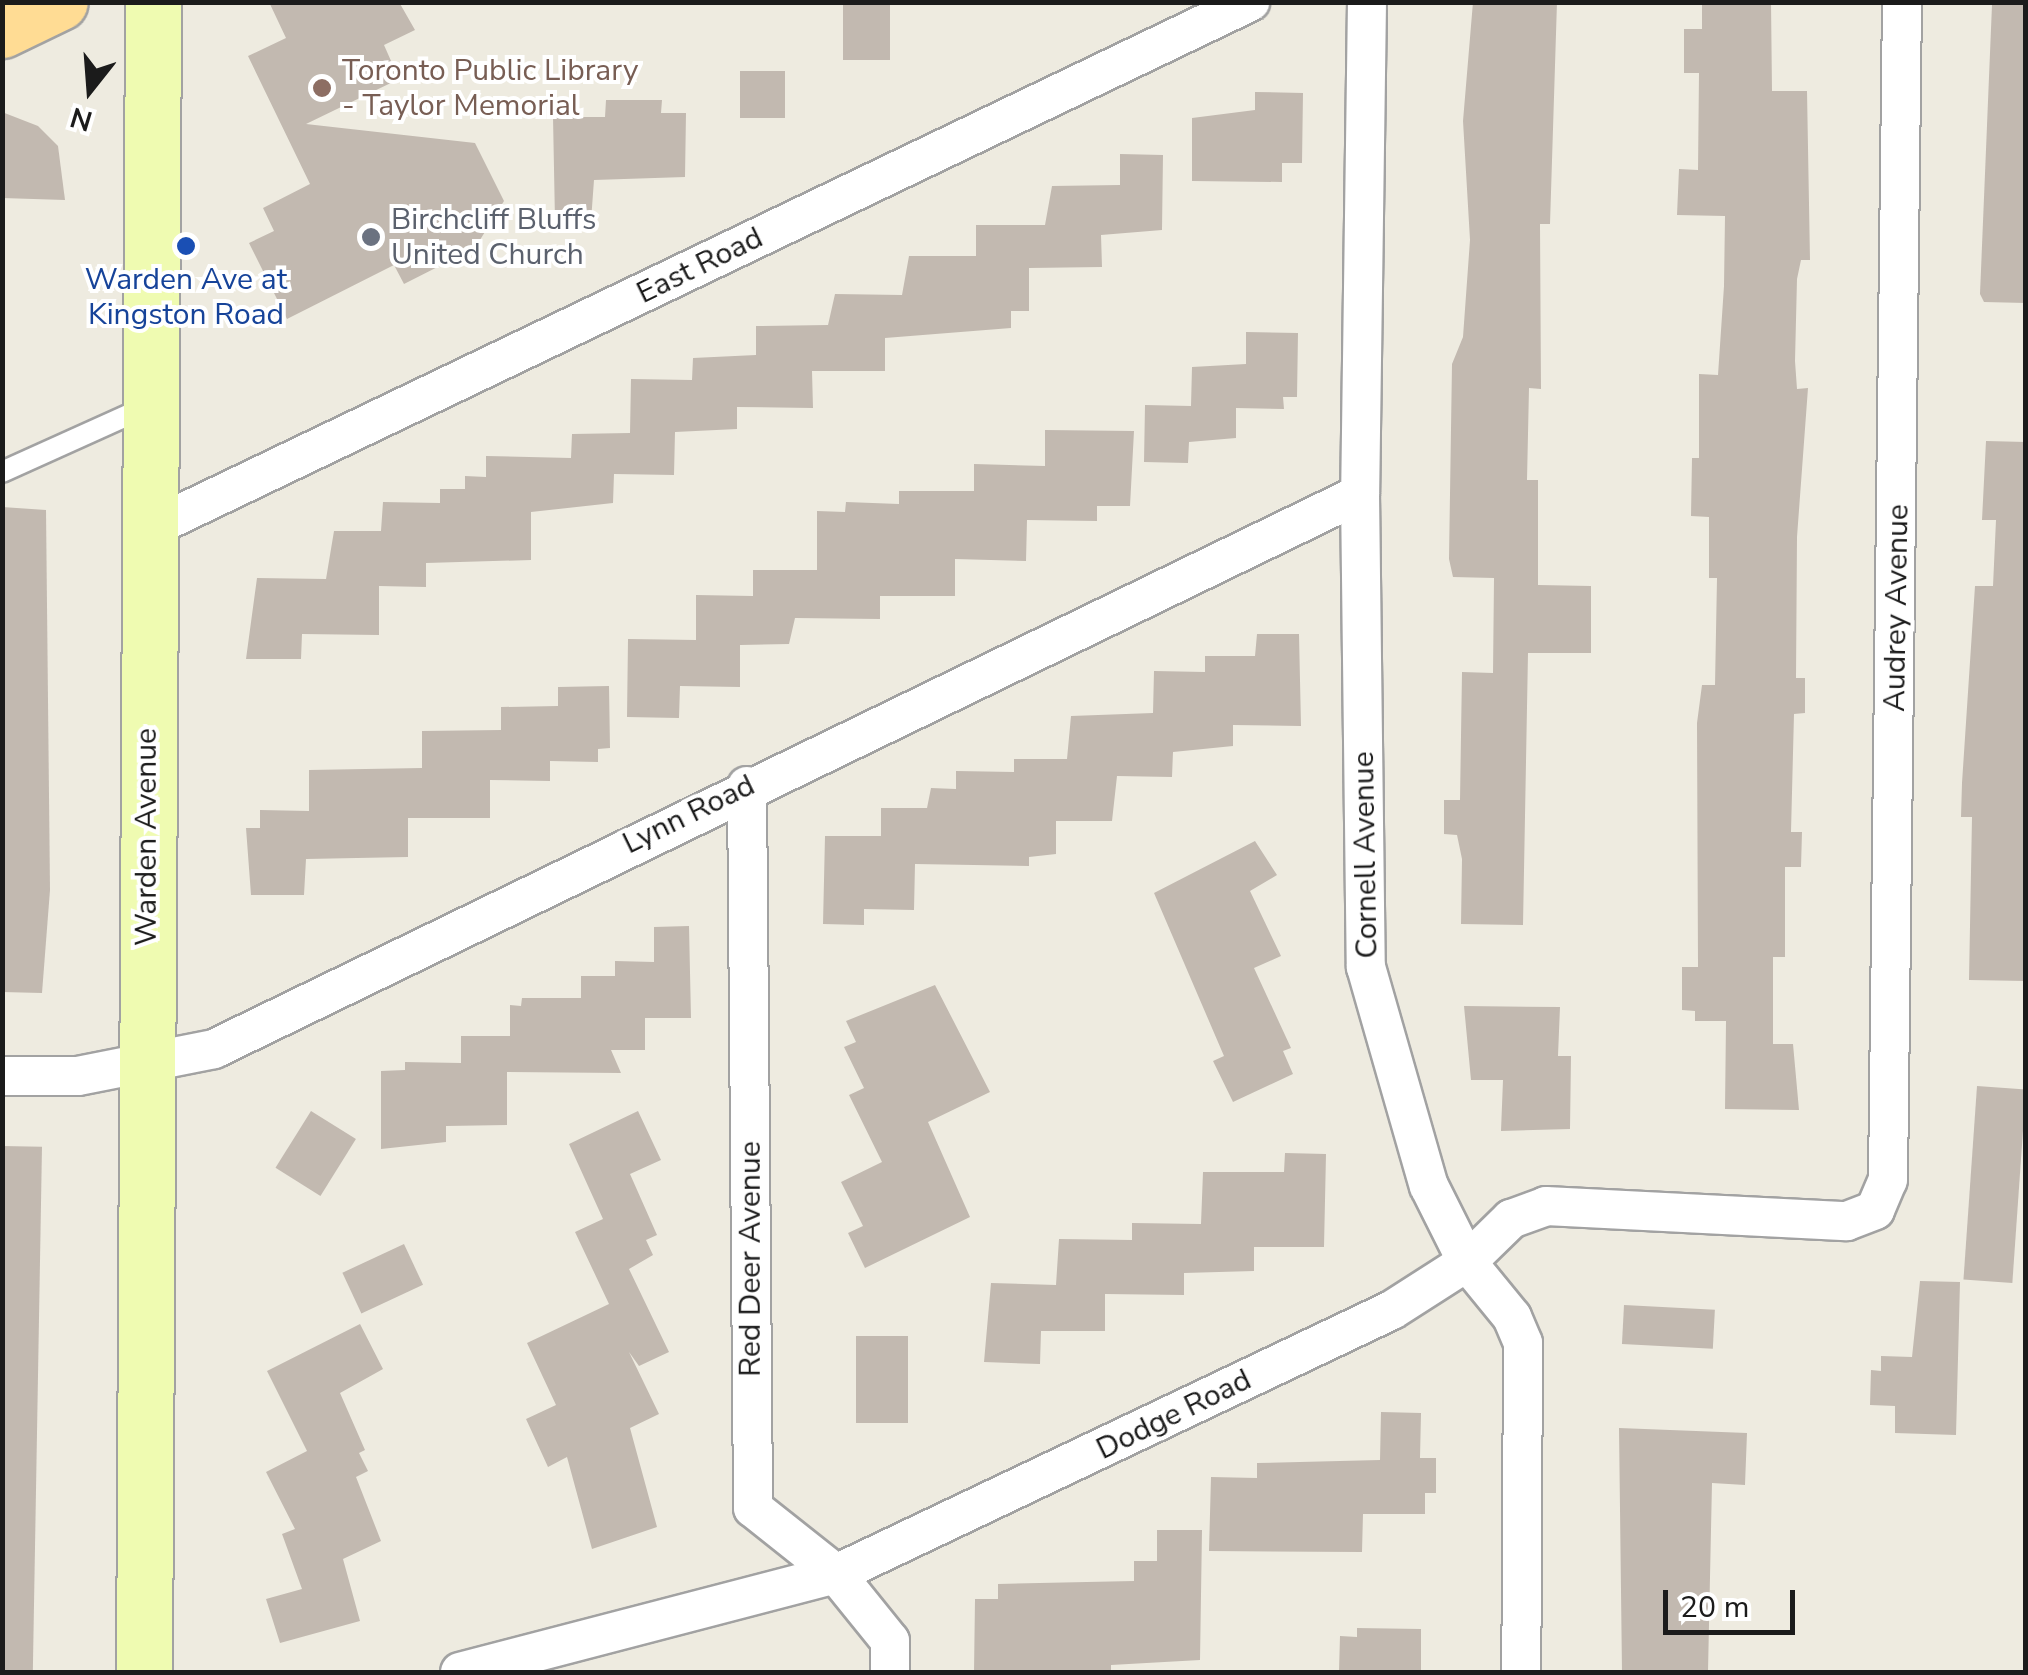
<!DOCTYPE html>
<style>
body{margin:0}
#map{position:relative;width:2028px;height:1675px;overflow:hidden;background:#eeebe0;font-family:"Nunito Sans",sans-serif}
div>[style]{position:absolute}
[style*='--x']{left:calc(var(--x)*1px);top:calc(var(--y)*1px);width:calc(var(--w)*1px);rotate:calc(var(--a)*1deg)}
.building>*{inset:0;background:#c2b9b0;transform-origin:0 0}
.roads{filter:drop-shadow(2px 0 #a2a2a2) drop-shadow(-2px 0 #a2a2a2) drop-shadow(0 2px #a2a2a2) drop-shadow(0 -2px #a2a2a2)}
.service>*{height:20px;margin:-10px;padding:0 10px;transform-origin:10px;border-radius:10px;background:#fff}
.minor>*{height:38px;margin:-19px;padding:0 19px;transform-origin:19px;border-radius:19px;background:#fff}
.secondary>*{height:55px;margin:-27.5px;padding:0 27.5px;transform-origin:27.5px;border-radius:27.5px;background:#effbb1}
.primary>*{height:55px;margin:-27.5px;padding:0 27.5px;transform-origin:27.5px;border-radius:27.5px;background:#ffdc94}
.dots>*{width:28px;height:28px;translate:-50% -50%;box-sizing:border-box;border:5px solid #fff;border-radius:50%}
span{translate:-50% -50%;white-space:nowrap;text-align:center;line-height:1.15;-webkit-text-stroke:8px #fff;paint-order:stroke}
.education-label{font-size:30px;color:#785e54}
.left{translate:0 -50%;text-align:left}
.worship-label{font-size:30px;color:#5b616d}
.street-label{font-size:30px;color:#1b1b1b}
.transit-label{font-size:30px;color:#164399}
.frame{position:absolute;inset:0;border:5px solid #1b1b1b;pointer-events:none}
.north{position:absolute;left:40px;top:40px;width:100px;height:100px;-webkit-text-stroke:8px #fff;paint-order:stroke;rotate:197deg;font-size:28px;font-weight:700;line-height:40px;text-align:center;color:#1b1b1b}
.north::after{content:'';display:block;margin:auto;width:35px;height:45px;background:#1b1b1b;clip-path:polygon(50% 0,100% 100%,50% 72%,0 100%)}
.scale{position:absolute;left:1663px;top:1590px;width:132px;height:45px;box-sizing:border-box;border:5px solid #1b1b1b;border-top:0;padding-left:12px;font-size:30px;line-height:35px;white-space:nowrap;color:#1b1b1b;-webkit-text-stroke:8px #fff;paint-order:stroke}
</style>
<div id="map">
<div class="building">
<i style="clip-path:polygon(269px 2px,399px 2px,415px 30px,384px 45px,399px 79px,306px 124px,475px 143px,504px 201px,475px 248px,404px 284px,394px 265px,287px 319px,249px 243px,274px 231px,263px 208px,310px 184px,248px 56px,286px 38px)"></i>
<i style="left:843px;top:2px;width:47px;height:58px"></i>
<i style="clip-path:polygon(1473px 2px,1557px 2px,1550px 224px,1540px 224px,1541px 389px,1529px 388px,1527px 480px,1538px 480px,1538px 585px,1591px 586px,1591px 653px,1528px 653px,1523px 925px,1461px 924px,1462px 859px,1457px 835px,1444px 834px,1444px 800px,1460px 800px,1462px 672px,1493px 673px,1494px 578px,1453px 577px,1449px 559px,1452px 364px,1463px 337px,1470px 240px,1463px 121px)"></i>
<i style="clip-path:polygon(1702px 2px,1771px 2px,1772px 91px,1807px 91px,1810px 260px,1801px 260px,1797px 279px,1795px 361px,1797px 389px,1808px 388px,1797px 537px,1796px 678px,1805px 678px,1805px 713px,1794px 714px,1791px 832px,1802px 832px,1801px 867px,1785px 867px,1785px 957px,1773px 957px,1773px 1044px,1793px 1044px,1799px 1110px,1725px 1109px,1726px 1021px,1695px 1021px,1695px 1011px,1682px 1010px,1682px 967px,1698px 967px,1697px 723px,1702px 685px,1715px 685px,1717px 578px,1709px 578px,1709px 517px,1691px 516px,1692px 458px,1699px 458px,1699px 374px,1718px 375px,1724px 286px,1725px 216px,1677px 215px,1679px 169px,1698px 170px,1699px 73px,1684px 73px,1684px 29px,1702px 29px)"></i>
<i style="clip-path:polygon(1992px 5px,2026px 5px,2026px 303px,1984px 302px,1980px 294px)"></i>
<i style="left:740px;top:71px;width:45px;height:47px"></i>
<i style="clip-path:polygon(1255px 92px,1303px 93px,1302px 163px,1282px 163px,1282px 182px,1192px 181px,1192px 118px,1255px 110px)"></i>
<i style="clip-path:polygon(606px 100px,662px 100px,661px 113px,686px 113px,685px 177px,594px 180px,591px 221px,555px 221px,553px 117px,605px 117px)"></i>
<i style="clip-path:polygon(2px 112px,38px 126px,58px 146px,65px 200px,2px 198px)"></i>
<i style="clip-path:polygon(1120px 154px,1163px 155px,1162px 230px,1101px 235px,1102px 267px,1029px 268px,1029px 311px,1011px 311px,1011px 328px,885px 338px,885px 371px,812px 371px,813px 408px,737px 407px,737px 429px,675px 432px,674px 475px,614px 474px,613px 503px,531px 512px,531px 560px,426px 563px,426px 587px,379px 586px,379px 635px,302px 634px,301px 659px,246px 659px,257px 578px,326px 579px,334px 531px,381px 531px,383px 502px,440px 503px,440px 489px,465px 489px,465px 476px,486px 477px,486px 456px,571px 458px,572px 434px,630px 433px,631px 379px,692px 380px,693px 358px,756px 355px,756px 326px,828px 325px,835px 294px,902px 295px,909px 256px,976px 256px,976px 225px,1045px 225px,1052px 186px,1120px 185px)"></i>
<i style="clip-path:polygon(1246px 332px,1298px 333px,1297px 397px,1283px 397px,1284px 409px,1236px 408px,1236px 438px,1189px 442px,1188px 463px,1144px 462px,1145px 405px,1191px 406px,1192px 367px,1246px 364px)"></i>
<i style="clip-path:polygon(1045px 430px,1134px 431px,1130px 506px,1097px 506px,1097px 521px,1027px 520px,1026px 561px,955px 559px,955px 596px,880px 596px,880px 619px,795px 618px,789px 644px,740px 645px,740px 687px,680px 686px,679px 718px,627px 717px,628px 639px,696px 640px,696px 595px,753px 596px,753px 570px,817px 570px,817px 511px,845px 512px,846px 502px,899px 504px,899px 491px,974px 491px,974px 464px,1045px 466px)"></i>
<i style="clip-path:polygon(1986px 441px,2026px 442px,2026px 981px,1969px 980px,1972px 817px,1961px 817px,1962px 783px,1975px 586px,1993px 586px,1996px 520px,1982px 520px)"></i>
<i style="clip-path:polygon(2px 507px,46px 510px,50px 890px,42px 993px,2px 992px)"></i>
<i style="clip-path:polygon(1257px 634px,1299px 634px,1301px 726px,1233px 725px,1233px 746px,1173px 752px,1172px 777px,1117px 776px,1112px 821px,1056px 821px,1056px 854px,1029px 857px,1029px 866px,915px 864px,914px 910px,864px 909px,864px 925px,823px 924px,825px 836px,881px 836px,881px 808px,927px 808px,931px 788px,956px 789px,956px 771px,1014px 772px,1014px 759px,1067px 759px,1071px 716px,1153px 713px,1154px 671px,1205px 672px,1205px 656px,1255px 656px)"></i>
<i style="clip-path:polygon(609px 686px,610px 748px,598px 749px,598px 762px,550px 761px,550px 781px,490px 780px,490px 818px,408px 818px,408px 857px,306px 859px,304px 895px,251px 895px,246px 828px,260px 828px,260px 810px,309px 811px,309px 770px,422px 768px,422px 731px,501px 730px,501px 707px,558px 706px,558px 687px)"></i>
<i style="clip-path:polygon(1255px 841px,1277px 875px,1250px 891px,1281px 956px,1254px 968px,1291px 1048px,1283px 1051px,1293px 1074px,1233px 1102px,1213px 1061px,1224px 1056px,1154px 893px)"></i>
<i style="clip-path:polygon(689px 926px,691px 1018px,645px 1018px,645px 1050px,611px 1050px,621px 1073px,507px 1072px,507px 1125px,446px 1126px,446px 1142px,381px 1149px,381px 1071px,405px 1070px,405px 1062px,461px 1063px,461px 1036px,510px 1036px,510px 1005px,521px 1006px,522px 998px,581px 998px,581px 976px,615px 976px,615px 961px,654px 962px,654px 927px)"></i>
<i style="clip-path:polygon(935px 985px,990px 1092px,928px 1122px,970px 1217px,865px 1268px,848px 1233px,863px 1226px,841px 1182px,882px 1162px,849px 1095px,864px 1088px,844px 1047px,856px 1042px,846px 1021px)"></i>
<i style="clip-path:polygon(1464px 1006px,1560px 1007px,1558px 1056px,1571px 1056px,1570px 1129px,1501px 1131px,1503px 1080px,1471px 1080px)"></i>
<i style="left:1977px;top:1086px;width:49px;height:194px;rotate:4deg"></i>
<i style="left:311px;top:1111px;width:53px;height:67px;rotate:32deg"></i>
<i style="clip-path:polygon(638px 1111px,661px 1160px,630px 1174px,657px 1235px,646px 1240px,653px 1255px,629px 1269px,669px 1352px,639px 1366px,629px 1352px,659px 1414px,630px 1428px,657px 1527px,592px 1549px,567px 1457px,548px 1467px,526px 1419px,556px 1405px,527px 1343px,609px 1304px,575px 1232px,603px 1219px,569px 1144px)"></i>
<i style="left:2px;top:1146px;width:40px;height:526px;rotate:1deg"></i>
<i style="clip-path:polygon(1285px 1153px,1326px 1154px,1324px 1247px,1254px 1247px,1254px 1271px,1184px 1273px,1184px 1295px,1105px 1294px,1105px 1331px,1041px 1331px,1040px 1364px,984px 1362px,991px 1283px,1056px 1285px,1059px 1239px,1132px 1240px,1132px 1223px,1201px 1224px,1203px 1172px,1284px 1172px)"></i>
<i style="left:404px;top:1244px;width:45px;height:68px;rotate:65deg"></i>
<i style="clip-path:polygon(1920px 1281px,1960px 1282px,1956px 1435px,1895px 1433px,1895px 1406px,1870px 1405px,1871px 1370px,1881px 1371px,1881px 1356px,1912px 1357px)"></i>
<i style="left:1624px;top:1305px;width:91px;height:39px;rotate:3deg"></i>
<i style="clip-path:polygon(360px 1324px,383px 1369px,340px 1393px,365px 1450px,359px 1453px,368px 1471px,356px 1477px,381px 1541px,343px 1559px,360px 1621px,280px 1643px,266px 1599px,302px 1589px,282px 1534px,295px 1529px,266px 1472px,307px 1451px,267px 1371px)"></i>
<i style="left:856px;top:1336px;width:52px;height:87px"></i>
<i style="clip-path:polygon(1381px 1412px,1421px 1413px,1420px 1458px,1436px 1458px,1436px 1493px,1425px 1493px,1425px 1514px,1363px 1514px,1362px 1552px,1209px 1551px,1211px 1477px,1257px 1478px,1257px 1463px,1380px 1460px)"></i>
<i style="clip-path:polygon(1619px 1428px,1747px 1433px,1745px 1485px,1712px 1483px,1708px 1672px,1622px 1672px)"></i>
<i style="clip-path:polygon(1157px 1530px,1202px 1530px,1200px 1660px,1111px 1665px,1111px 1672px,974px 1672px,975px 1599px,998px 1599px,998px 1584px,1134px 1581px,1134px 1561px,1157px 1561px)"></i>
<i style="clip-path:polygon(1357px 1628px,1421px 1629px,1421px 1672px,1339px 1672px,1340px 1636px,1357px 1637px)"></i>
</div>
<div class="roads">
<div class="service">
<i style="--x:2;--y:472;--w:158;--a:-24.3"></i>
</div>
<div class="minor">
<i style="--x:1367;--y:2;--w:492;--a:90.8"></i>
<i style="--x:1360;--y:494;--w:473;--a:89.3"></i>
<i style="--x:1366;--y:967;--w:228;--a:74"></i>
<i style="--x:1429;--y:1186;--w:85;--a:63.4"></i>
<i style="--x:1467;--y:1262;--w:71;--a:50.7"></i>
<i style="--x:1512;--y:1317;--w:28;--a:67"></i>
<i style="--x:1523;--y:1343;--w:329;--a:90.3"></i>
<i style="--x:149;--y:529;--w:1221;--a:-25.58"></i>
<i style="--x:747;--y:786;--w:722;--a:89.52"></i>
<i style="--x:753;--y:1508;--w:106;--a:38.5"></i>
<i style="--x:836;--y:1574;--w:86;--a:51.1"></i>
<i style="--x:890;--y:1641;--w:31;--a:90"></i>
<i style="--x:2;--y:1076;--w:76;--a:0"></i>
<i style="--x:78;--y:1076;--w:139;--a:-11.2"></i>
<i style="--x:214;--y:1049;--w:1273;--a:-25.84"></i>
<i style="--x:460;--y:1672;--w:389;--a:-14.6"></i>
<i style="--x:836;--y:1574;--w:615;--a:-25.4"></i>
<i style="--x:1392;--y:1310;--w:89;--a:-32.6"></i>
<i style="--x:1467;--y:1262;--w:62;--a:-44.3"></i>
<i style="--x:1511;--y:1219;--w:37;--a:-20"></i>
<i style="--x:1546;--y:1206;--w:301;--a:2.9"></i>
<i style="--x:1847;--y:1221;--w:30;--a:-21"></i>
<i style="--x:1875;--y:1210;--w:33;--a:-67"></i>
<i style="--x:1888;--y:1180;--w:1178;--a:-89.32"></i>
</div>
<div class="secondary">
<i style="--x:144;--y:1672;--w:1670;--a:-89.69"></i>
</div>
<div class="primary">
<i style="--x:2;--y:30;--w:64;--a:-25.8"></i>
</div>
</div>
<div class="dots">
<i style="left:322px;top:88px;background:#8d6e63"></i>
<i style="left:371px;top:237px;background:#6b7280"></i>
<i style="left:186px;top:246px;background:#1a4fb4"></i>
</div>
<div class="education-label">
<span class="left" style="left:342px;top:88px">Toronto Public Library<br>- Taylor Memorial</span>
</div>
<div class="worship-label">
<span class="left" style="left:391px;top:237px">Birchcliff Bluffs<br>United Church</span>
</div>
<div class="street-label">
<span style="left:700px;top:266px;rotate:-26deg">East Road</span>
<span style="left:1897px;top:608px;rotate:-89deg">Audrey Avenue</span>
<span style="left:689px;top:815px;rotate:-26deg">Lynn Road</span>
<span style="left:147px;top:837px;rotate:-90deg">Warden Avenue</span>
<span style="left:1366px;top:855px;rotate:-91deg">Cornell Avenue</span>
<span style="left:751px;top:1259px;rotate:-90deg">Red Deer Avenue</span>
<span style="left:1174px;top:1415px;rotate:-26deg">Dodge Road</span>
</div>
<div class="transit-label">
<span style="left:186px;top:297px">Warden Ave at<br>Kingston Road</span>
</div>
<div class="frame"></div>
<div class="north">N</div>
<div class="scale">20 m</div>
</div>
